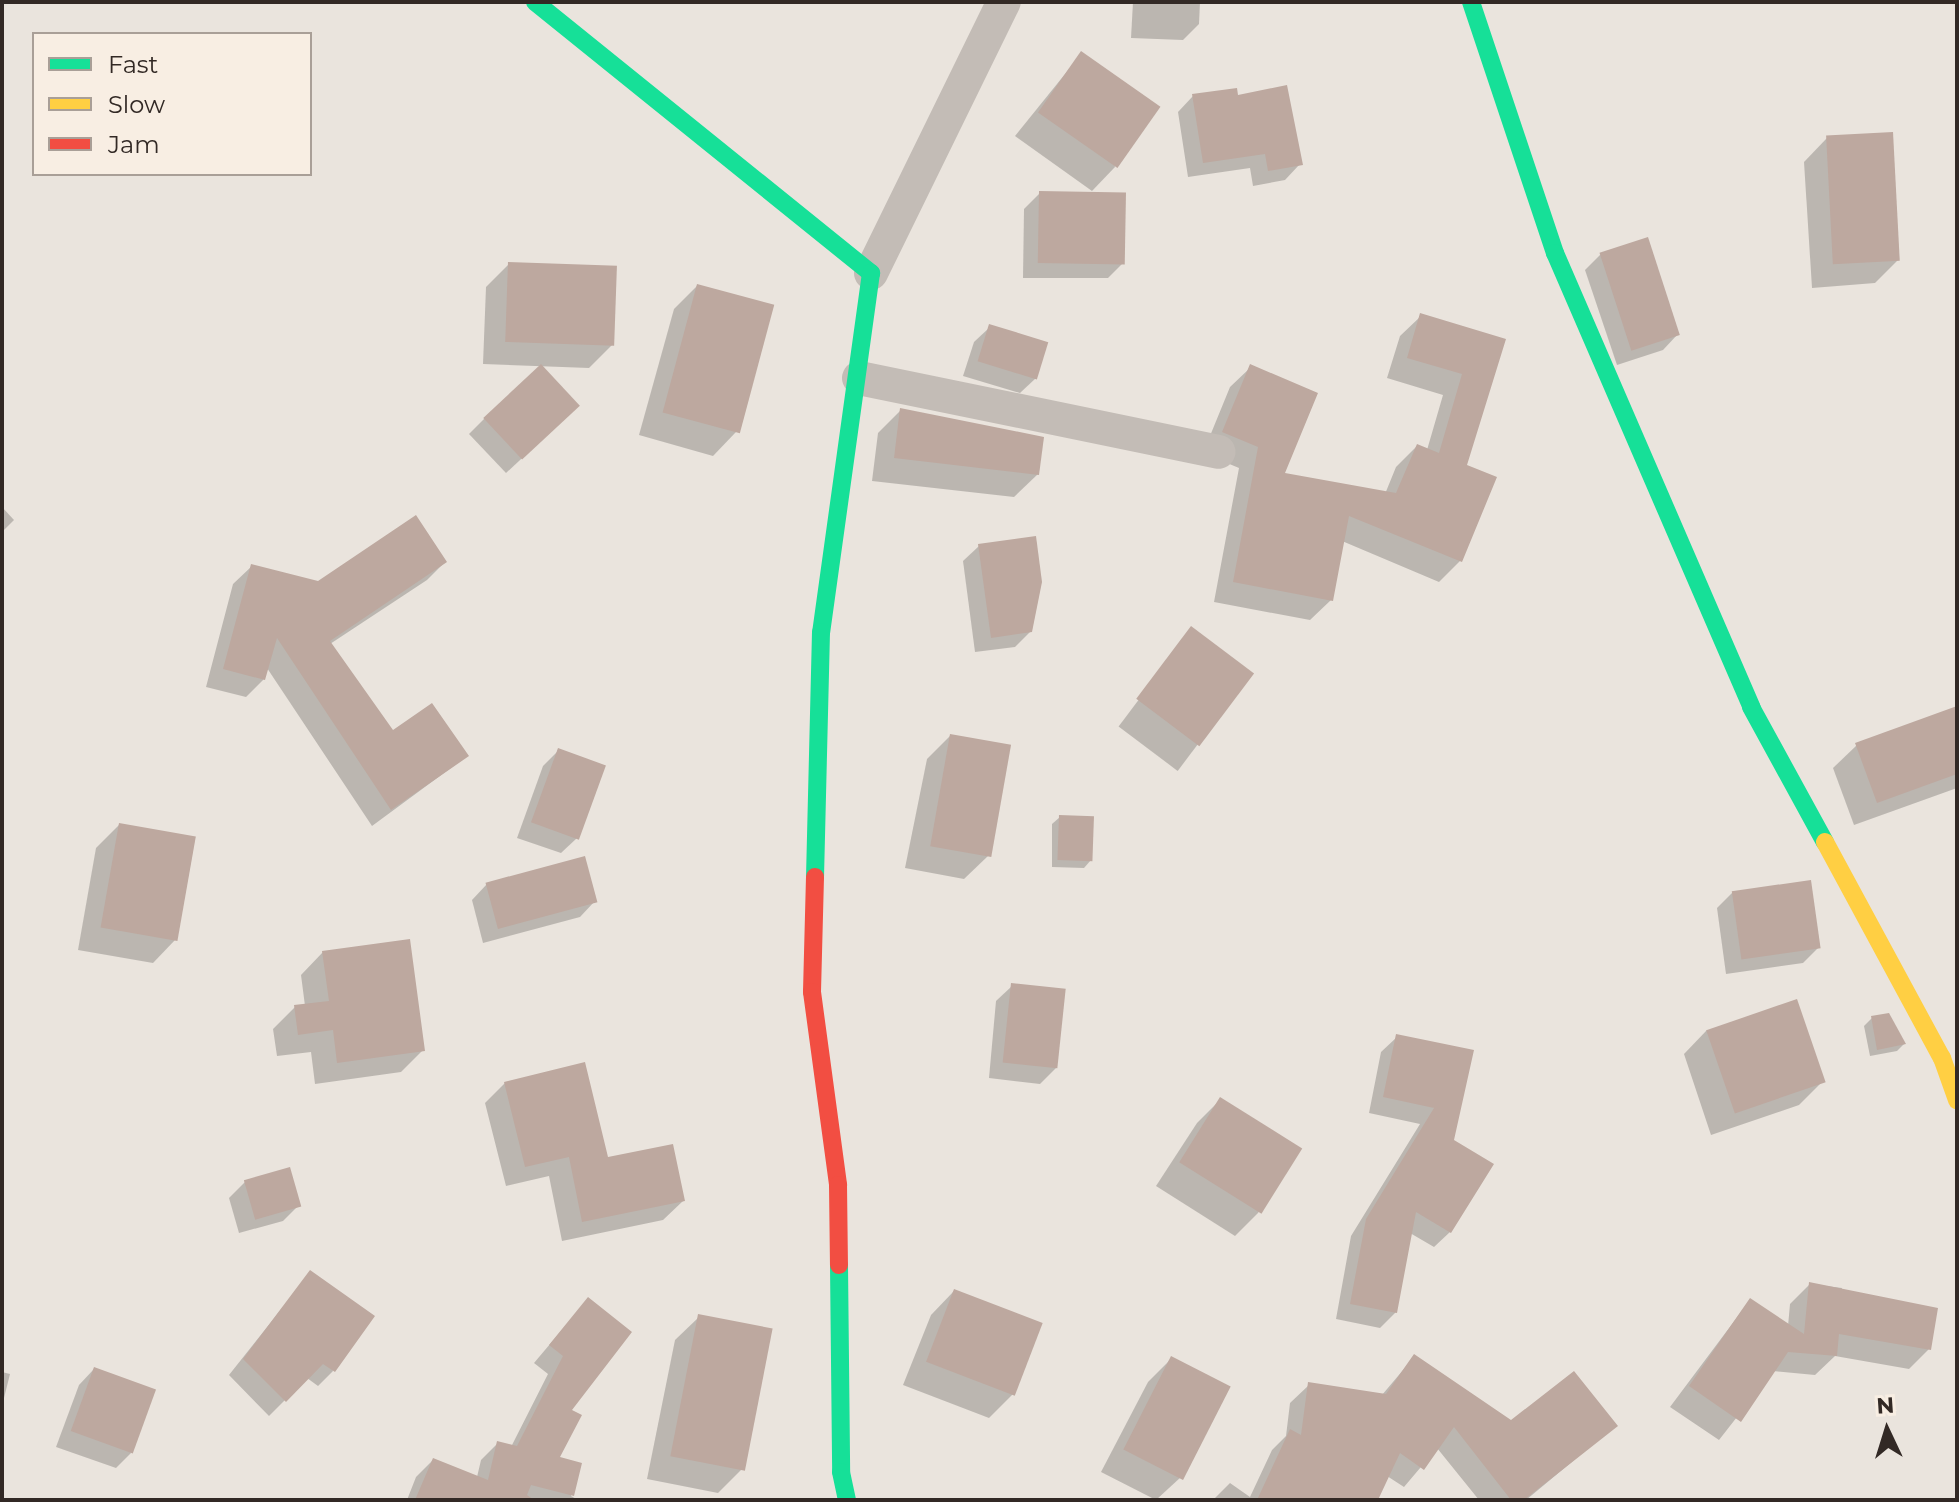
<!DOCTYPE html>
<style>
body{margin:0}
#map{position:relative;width:1959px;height:1502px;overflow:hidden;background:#eae4dd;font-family:Montserrat,sans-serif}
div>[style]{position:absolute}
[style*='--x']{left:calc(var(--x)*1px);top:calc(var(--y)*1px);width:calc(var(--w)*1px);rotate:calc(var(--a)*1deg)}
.shadow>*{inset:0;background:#0003;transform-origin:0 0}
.building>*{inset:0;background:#bda89f;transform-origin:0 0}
.street>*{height:34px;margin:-17px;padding:0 17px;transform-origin:17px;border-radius:17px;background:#c3bcb6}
.fast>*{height:18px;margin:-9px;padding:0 9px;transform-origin:9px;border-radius:9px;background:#16e098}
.slow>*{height:18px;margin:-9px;padding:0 9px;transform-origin:9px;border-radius:9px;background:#ffcf43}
.jam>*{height:18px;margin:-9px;padding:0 9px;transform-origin:9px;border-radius:9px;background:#f24e42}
span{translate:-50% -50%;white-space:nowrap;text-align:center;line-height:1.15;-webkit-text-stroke:7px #f8eee3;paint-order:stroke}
.frame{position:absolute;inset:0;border:4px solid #322925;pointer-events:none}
.legend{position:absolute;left:32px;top:32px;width:280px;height:144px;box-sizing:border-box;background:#f8eee3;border:2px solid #a99f97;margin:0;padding:10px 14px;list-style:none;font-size:24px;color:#322925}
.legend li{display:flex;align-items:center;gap:16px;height:40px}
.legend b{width:40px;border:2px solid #a99f97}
.north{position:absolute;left:1847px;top:1390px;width:80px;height:80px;-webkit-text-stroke:6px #f8eee3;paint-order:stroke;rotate:356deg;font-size:22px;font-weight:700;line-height:32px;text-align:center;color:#322925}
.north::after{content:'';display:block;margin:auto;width:28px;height:36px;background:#322925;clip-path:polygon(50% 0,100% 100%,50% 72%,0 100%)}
</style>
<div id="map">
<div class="shadow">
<i style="clip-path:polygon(1133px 2px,1200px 2px,1199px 24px,1183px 40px,1131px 38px)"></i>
<i style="clip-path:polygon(1082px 53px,1115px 167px,1092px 191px,1015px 136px)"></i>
<i style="clip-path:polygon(1193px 96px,1236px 97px,1300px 164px,1285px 180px,1253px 186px,1250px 168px,1188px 177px,1178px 112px)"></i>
<i style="clip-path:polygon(1827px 138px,1898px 260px,1875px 283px,1812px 288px,1804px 162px)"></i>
<i style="clip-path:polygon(1040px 193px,1123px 263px,1108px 278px,1023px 278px,1024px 209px)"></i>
<i style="clip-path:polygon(1601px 254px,1678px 334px,1663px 350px,1617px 365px,1585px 270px)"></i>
<i style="clip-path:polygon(509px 264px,612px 345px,589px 368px,483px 364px,486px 287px)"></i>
<i style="clip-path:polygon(697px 286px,736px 432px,713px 456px,639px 435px,674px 309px)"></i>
<i style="clip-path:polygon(1421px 316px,1503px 340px,1465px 466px,1494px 478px,1460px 561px,1439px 582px,1342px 541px,1331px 600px,1310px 620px,1214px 602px,1239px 468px,1203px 453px,1230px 387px,1251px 367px,1282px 475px,1385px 494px,1396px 467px,1417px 446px,1427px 450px,1443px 395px,1387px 378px,1400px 336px)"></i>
<i style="clip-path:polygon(990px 327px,1036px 378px,1020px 393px,963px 376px,974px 342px)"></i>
<i style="clip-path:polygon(901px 410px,1038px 474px,1014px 497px,872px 481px,878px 433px)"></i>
<i style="clip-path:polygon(484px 419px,562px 421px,506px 473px,469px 434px)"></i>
<i style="clip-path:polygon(2px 507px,14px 520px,2px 532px)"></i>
<i style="clip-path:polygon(979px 546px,1031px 631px,1015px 647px,975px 652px,963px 561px)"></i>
<i style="clip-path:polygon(445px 562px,427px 580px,330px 644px,392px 733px,467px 756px,372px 826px,267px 668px,264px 679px,246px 697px,206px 687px,233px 584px,252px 566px,319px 583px)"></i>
<i style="left:1192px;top:629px;width:74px;height:122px;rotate:37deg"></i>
<i style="clip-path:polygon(1957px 708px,1957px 788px,1854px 825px,1833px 768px,1857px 745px)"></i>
<i style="clip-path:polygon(950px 736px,988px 856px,964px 879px,905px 868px,927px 759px)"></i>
<i style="clip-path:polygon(559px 750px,577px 838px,561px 853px,517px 838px,543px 766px)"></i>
<i style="clip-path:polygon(1060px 817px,1091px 860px,1084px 868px,1052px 867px,1052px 824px)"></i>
<i style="clip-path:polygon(119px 825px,176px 939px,153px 963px,78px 950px,96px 848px)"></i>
<i style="clip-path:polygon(487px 884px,595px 901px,580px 917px,483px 943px,472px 900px)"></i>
<i style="clip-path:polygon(1733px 892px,1818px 948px,1803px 963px,1726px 974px,1717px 908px)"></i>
<i style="clip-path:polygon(323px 952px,423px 1050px,401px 1072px,315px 1084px,311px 1052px,277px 1056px,273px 1029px,295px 1007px,305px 1006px,301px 975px)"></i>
<i style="clip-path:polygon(1012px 986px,1056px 1068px,1040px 1084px,989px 1078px,996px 1001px)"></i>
<i style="clip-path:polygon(1872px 1018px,1904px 1044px,1897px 1051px,1870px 1056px,1864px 1026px)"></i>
<i style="clip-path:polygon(1707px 1030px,1822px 1082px,1799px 1105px,1711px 1135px,1684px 1054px)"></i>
<i style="clip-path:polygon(1397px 1037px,1451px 1141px,1450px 1232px,1434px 1247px,1410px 1233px,1396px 1312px,1380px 1328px,1336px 1319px,1351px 1236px,1420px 1124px,1369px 1113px,1381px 1052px)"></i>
<i style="clip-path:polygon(505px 1083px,607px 1159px,683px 1201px,663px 1220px,562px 1241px,549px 1176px,506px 1186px,485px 1103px)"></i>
<i style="clip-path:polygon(1220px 1100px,1299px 1150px,1258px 1213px,1235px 1236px,1156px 1186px,1197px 1123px)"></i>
<i style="clip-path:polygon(245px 1182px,299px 1205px,283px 1221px,239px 1233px,229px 1198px)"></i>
<i style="clip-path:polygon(310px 1273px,333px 1371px,318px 1386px,307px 1378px,269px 1416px,229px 1375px)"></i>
<i style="clip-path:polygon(1810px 1284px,1842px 1288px,1841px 1293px,1929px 1349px,1909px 1369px,1835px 1356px,1815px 1375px,1773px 1371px,1719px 1440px,1670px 1407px,1750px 1300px,1788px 1326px,1790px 1304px)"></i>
<i style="clip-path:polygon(954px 1291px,1013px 1394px,989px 1418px,903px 1385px,931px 1315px)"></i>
<i style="clip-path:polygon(588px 1299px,557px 1459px,580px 1464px,571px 1496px,578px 1500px,407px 1500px,416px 1477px,433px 1460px,477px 1477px,481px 1460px,498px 1443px,511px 1447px,548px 1374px,534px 1363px)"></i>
<i style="clip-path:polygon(699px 1317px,741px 1470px,718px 1493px,647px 1479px,675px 1340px)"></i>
<i style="clip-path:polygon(1414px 1357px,1511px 1423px,1615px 1426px,1526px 1500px,1479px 1500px,1437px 1448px,1404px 1487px,1387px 1476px,1376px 1500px,1213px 1500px,1230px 1483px,1250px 1497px,1272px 1450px,1286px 1436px,1290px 1403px,1309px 1385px,1382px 1395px)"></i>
<i style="clip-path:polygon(1172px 1358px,1181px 1477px,1156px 1500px,1101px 1472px,1148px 1382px)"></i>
<i style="clip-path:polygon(94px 1369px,131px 1453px,116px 1468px,56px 1447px,79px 1385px)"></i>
<i style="clip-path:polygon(2px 1372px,10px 1374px,2px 1406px)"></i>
</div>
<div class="building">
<i style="left:1081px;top:51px;width:97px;height:75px;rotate:35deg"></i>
<i style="clip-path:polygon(1287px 85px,1303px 165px,1268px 171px,1265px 154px,1203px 163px,1192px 94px,1237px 88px,1238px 95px)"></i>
<i style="left:1893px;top:132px;width:129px;height:67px;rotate:87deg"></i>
<i style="left:1039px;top:191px;width:87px;height:72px;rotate:1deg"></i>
<i style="left:1648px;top:237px;width:103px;height:51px;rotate:72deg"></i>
<i style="left:508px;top:262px;width:109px;height:80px;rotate:2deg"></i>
<i style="left:697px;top:284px;width:80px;height:133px;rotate:15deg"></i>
<i style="clip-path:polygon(1420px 313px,1506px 339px,1467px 465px,1497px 477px,1462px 562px,1349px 516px,1333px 601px,1233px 582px,1258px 447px,1222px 432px,1250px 364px,1318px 393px,1285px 473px,1396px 493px,1417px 444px,1439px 453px,1462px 374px,1407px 358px)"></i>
<i style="left:989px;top:324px;width:62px;height:39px;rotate:17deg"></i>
<i style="left:541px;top:364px;width:57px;height:79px;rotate:47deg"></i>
<i style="clip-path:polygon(900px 408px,1044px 437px,1039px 475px,894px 458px)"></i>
<i style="clip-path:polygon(416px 515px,447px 562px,330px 641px,393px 730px,432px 703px,469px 756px,391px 810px,277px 638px,265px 680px,223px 669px,251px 564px,318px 581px)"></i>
<i style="clip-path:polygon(1036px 536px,1042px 582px,1032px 632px,991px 638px,978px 544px)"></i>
<i style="left:1191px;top:626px;width:79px;height:91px;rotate:37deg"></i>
<i style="clip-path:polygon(1957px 706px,1957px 774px,1877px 803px,1855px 743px)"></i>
<i style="left:950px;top:734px;width:62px;height:114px;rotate:10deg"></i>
<i style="left:558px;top:748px;width:51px;height:79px;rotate:20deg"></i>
<i style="left:1059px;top:815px;width:35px;height:45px;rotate:2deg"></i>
<i style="left:119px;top:823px;width:78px;height:106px;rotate:10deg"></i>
<i style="left:585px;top:856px;width:48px;height:103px;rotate:75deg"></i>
<i style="left:1811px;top:880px;width:69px;height:80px;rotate:82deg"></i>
<i style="clip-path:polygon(410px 939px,425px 1051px,337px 1063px,333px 1030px,298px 1035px,294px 1005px,329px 1001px,322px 951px)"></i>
<i style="left:1011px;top:983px;width:55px;height:80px;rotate:6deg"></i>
<i style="left:1797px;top:999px;width:88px;height:96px;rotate:71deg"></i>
<i style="clip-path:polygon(1889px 1013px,1906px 1044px,1877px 1050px,1871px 1016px)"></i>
<i style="clip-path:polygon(1396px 1034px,1474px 1050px,1454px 1140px,1494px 1164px,1451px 1233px,1416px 1212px,1397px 1313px,1350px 1304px,1366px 1219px,1434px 1108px,1383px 1097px)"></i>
<i style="clip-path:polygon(585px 1062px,608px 1157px,673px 1144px,685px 1201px,582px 1222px,569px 1157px,525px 1167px,504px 1082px)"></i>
<i style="left:1220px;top:1097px;width:97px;height:77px;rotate:32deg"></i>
<i style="left:290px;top:1167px;width:41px;height:48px;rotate:74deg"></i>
<i style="clip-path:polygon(310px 1270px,375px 1316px,335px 1372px,323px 1364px,286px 1402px,243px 1359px)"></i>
<i style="clip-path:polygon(1809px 1282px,1938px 1308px,1931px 1350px,1839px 1334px,1837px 1356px,1788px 1352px,1741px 1422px,1689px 1386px,1750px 1298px,1804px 1334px)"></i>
<i style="left:954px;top:1289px;width:95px;height:78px;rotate:21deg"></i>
<i style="clip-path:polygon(588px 1297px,632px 1332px,572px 1410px,582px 1415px,560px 1457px,582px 1463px,574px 1496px,531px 1485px,527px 1495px,534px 1500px,415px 1500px,433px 1458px,488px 1480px,497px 1441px,517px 1446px,563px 1356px,549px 1345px)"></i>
<i style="left:698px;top:1314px;width:76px;height:145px;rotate:11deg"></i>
<i style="clip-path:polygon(1414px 1354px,1511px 1420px,1574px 1371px,1618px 1426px,1524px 1500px,1511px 1500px,1454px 1427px,1424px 1470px,1400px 1453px,1378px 1500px,1257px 1500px,1290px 1429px,1301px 1435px,1308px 1382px,1386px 1394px)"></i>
<i style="left:1171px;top:1356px;width:67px;height:105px;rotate:27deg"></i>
<i style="left:94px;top:1367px;width:66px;height:68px;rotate:20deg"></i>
</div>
<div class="street">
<i style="--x:871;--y:273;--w:302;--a:-63.9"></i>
<i style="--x:859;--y:378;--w:367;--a:11.6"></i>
</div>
<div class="fast">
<i style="--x:535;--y:2;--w:432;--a:38.9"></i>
<i style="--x:871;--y:273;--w:362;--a:97.9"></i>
<i style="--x:821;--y:632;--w:245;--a:91.4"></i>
<i style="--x:1471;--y:2;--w:265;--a:71.5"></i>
<i style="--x:1555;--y:253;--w:495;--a:66.6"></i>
<i style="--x:1751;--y:707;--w:154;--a:61.3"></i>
<i style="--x:839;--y:1265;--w:207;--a:89.4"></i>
<i style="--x:841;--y:1472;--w:29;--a:78"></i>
</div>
<div class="slow">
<i style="--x:1825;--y:842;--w:246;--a:61.6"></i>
<i style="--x:1942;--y:1058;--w:45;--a:70.3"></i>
</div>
<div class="jam">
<i style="--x:815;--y:877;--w:115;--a:91.5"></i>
<i style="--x:812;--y:992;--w:195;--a:82.3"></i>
<i style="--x:838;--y:1185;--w:80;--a:89.3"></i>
</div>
<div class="frame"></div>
<ul class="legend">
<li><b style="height:10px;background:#16e098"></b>Fast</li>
<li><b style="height:10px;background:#ffcf43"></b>Slow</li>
<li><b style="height:10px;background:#f24e42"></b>Jam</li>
</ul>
<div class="north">N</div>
</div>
